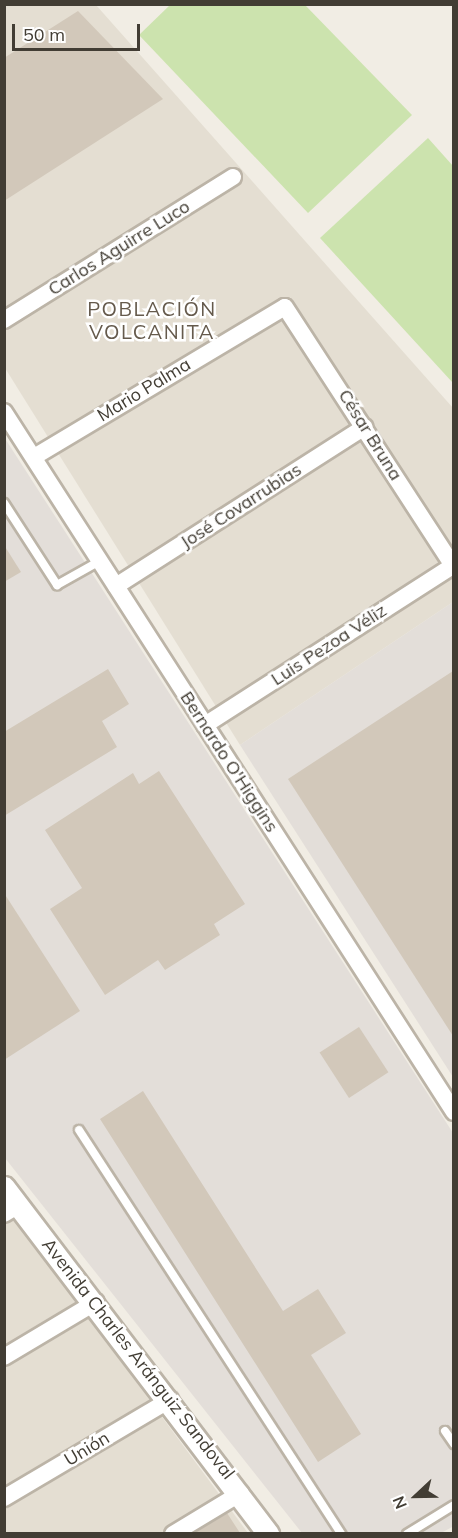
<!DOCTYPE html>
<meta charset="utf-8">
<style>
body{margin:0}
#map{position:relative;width:458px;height:1538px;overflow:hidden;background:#f1ede4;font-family:Mulish,sans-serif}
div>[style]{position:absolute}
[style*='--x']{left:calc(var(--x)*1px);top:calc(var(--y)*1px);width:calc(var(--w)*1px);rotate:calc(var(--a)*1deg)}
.residential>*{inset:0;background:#e4ded2}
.industrial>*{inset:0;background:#e3ded9}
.green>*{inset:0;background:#cce3ae}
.building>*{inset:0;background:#d2c8ba;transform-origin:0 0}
.roads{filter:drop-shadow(2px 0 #bcb4a7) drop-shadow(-2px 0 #bcb4a7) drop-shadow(0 2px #bcb4a7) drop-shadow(0 -2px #bcb4a7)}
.service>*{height:8px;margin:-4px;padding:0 4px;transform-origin:4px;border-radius:4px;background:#fff}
.minor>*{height:16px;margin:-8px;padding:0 8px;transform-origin:8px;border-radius:8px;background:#fff}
.tertiary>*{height:21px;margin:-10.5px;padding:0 10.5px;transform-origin:10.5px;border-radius:10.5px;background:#fff}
span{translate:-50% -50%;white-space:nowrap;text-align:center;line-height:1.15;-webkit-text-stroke:5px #fff;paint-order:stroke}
.street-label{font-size:18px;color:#423d34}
.neighbourhood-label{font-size:20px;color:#655a4c;letter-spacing:1.5px}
.frame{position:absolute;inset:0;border:6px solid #423d34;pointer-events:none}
.north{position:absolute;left:386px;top:1466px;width:60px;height:60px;-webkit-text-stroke:4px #fff;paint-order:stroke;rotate:248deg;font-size:16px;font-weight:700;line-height:24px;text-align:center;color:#423d34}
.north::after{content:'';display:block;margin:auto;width:21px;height:27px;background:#423d34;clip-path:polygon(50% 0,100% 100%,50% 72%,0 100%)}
.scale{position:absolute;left:12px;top:24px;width:128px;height:27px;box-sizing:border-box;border:3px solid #423d34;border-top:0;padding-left:8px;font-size:18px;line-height:21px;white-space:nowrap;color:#423d34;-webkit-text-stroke:4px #fff;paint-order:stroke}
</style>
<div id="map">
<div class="residential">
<i style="clip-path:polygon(5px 5px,96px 5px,453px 408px,453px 602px,240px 745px,5px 368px)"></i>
<i style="clip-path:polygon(4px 1209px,39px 1251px,248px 1533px,5px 1533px)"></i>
</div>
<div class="industrial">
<i style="clip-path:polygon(4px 437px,453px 1133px,454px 1526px,441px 1533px,302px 1533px,5px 1158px)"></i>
<i style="clip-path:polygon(453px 602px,453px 1077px,240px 745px)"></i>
</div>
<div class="green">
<i style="clip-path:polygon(170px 5px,305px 5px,412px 115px,308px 213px,139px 35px)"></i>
<i style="clip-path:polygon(428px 138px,453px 166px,453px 383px,320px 238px)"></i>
</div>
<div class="building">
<i style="clip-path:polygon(78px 11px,163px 99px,4px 201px,4px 58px)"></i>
<i style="clip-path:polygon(4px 545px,21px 572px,4px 582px)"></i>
<i style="clip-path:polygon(108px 669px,129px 704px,102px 721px,117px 747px,4px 816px,4px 732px)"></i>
<i style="clip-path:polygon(453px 671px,453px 1036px,288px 779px)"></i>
<i style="clip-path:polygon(159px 771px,245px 904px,214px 924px,220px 935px,165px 970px,158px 960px,105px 995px,50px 909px,82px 888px,45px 830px,133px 773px,139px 784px)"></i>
<i style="clip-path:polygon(4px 893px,80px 1011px,4px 1060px)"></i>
<i style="left:359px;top:1027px;width:54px;height:47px;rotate:57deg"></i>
<i style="clip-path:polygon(143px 1091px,283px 1311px,318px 1289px,346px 1333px,311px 1355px,361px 1434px,318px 1462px,100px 1119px)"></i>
<i style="clip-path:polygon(227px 1513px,240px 1533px,194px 1533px)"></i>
</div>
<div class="roads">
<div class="service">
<i style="--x:4;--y:503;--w:98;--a:57.1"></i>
<i style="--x:57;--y:585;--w:49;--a:-29.2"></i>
<i style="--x:79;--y:1130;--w:482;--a:57"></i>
<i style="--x:445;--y:1431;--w:16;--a:55"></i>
<i style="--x:407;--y:1534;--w:55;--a:-31.7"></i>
</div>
<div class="minor">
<i style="--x:4;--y:320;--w:270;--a:-32"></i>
<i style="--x:4;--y:412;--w:832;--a:57.26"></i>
<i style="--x:34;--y:457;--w:292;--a:-30.9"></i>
<i style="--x:285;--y:307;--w:309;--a:57"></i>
<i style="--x:116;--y:586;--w:295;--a:-32.6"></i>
<i style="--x:205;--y:725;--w:296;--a:-32.7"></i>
<i style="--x:4;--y:1214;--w:17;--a:-31"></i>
<i style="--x:4;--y:1357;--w:107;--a:-30.9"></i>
<i style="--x:4;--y:1498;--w:193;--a:-30.6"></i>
<i style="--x:173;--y:1534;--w:79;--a:-31.1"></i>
</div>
<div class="tertiary">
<i style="--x:4;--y:1187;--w:436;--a:52.7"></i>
</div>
</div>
<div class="street-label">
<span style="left:119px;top:248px;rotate:-32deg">Carlos Aguirre Luco</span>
<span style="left:144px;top:390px;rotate:-31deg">Mario Palma</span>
<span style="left:370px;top:435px;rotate:58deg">César Bruna</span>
<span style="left:241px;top:506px;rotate:-33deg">José Covarrubias</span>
<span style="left:329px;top:645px;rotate:-33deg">Luis Pezoa Véliz</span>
<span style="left:229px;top:762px;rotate:57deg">Bernardo O'Higgins</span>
<span style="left:138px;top:1359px;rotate:52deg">Avenida Charles Aránguiz Sandoval</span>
<span style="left:87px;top:1449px;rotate:-31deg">Unión</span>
</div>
<div class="neighbourhood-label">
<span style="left:152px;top:320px">POBLACIÓN<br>VOLCANITA</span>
</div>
<div class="frame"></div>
<div class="north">N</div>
<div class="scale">50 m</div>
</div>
